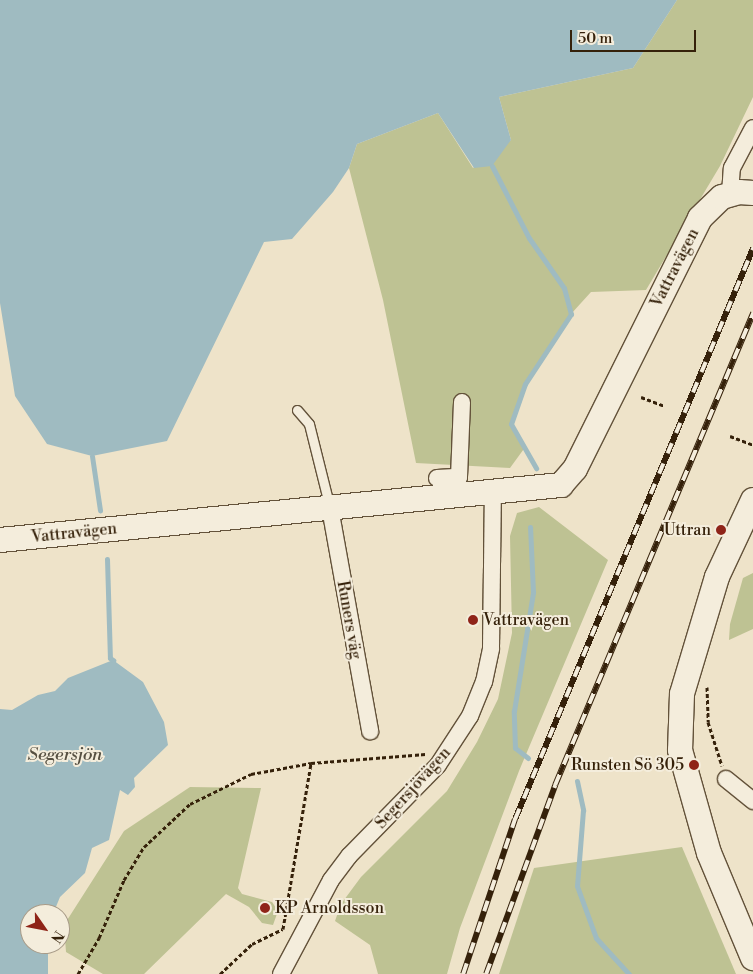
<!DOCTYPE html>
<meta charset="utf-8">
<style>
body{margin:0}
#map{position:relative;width:753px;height:974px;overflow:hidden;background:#eee3c9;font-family:"Libre Bodoni",serif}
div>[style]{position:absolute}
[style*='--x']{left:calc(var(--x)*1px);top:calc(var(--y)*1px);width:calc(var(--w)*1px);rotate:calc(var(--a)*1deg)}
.green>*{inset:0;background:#bec293}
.water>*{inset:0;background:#9fbbc1}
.stream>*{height:5px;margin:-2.5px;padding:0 2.5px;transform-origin:2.5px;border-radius:2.5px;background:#9fbbc1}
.path>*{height:3px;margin-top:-1.5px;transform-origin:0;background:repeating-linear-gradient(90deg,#35210a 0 4px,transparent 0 6.5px)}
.roads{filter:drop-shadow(1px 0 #63523a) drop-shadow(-1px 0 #63523a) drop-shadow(0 1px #63523a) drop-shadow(0 -1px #63523a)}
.lane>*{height:9px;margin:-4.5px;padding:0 4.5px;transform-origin:4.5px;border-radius:4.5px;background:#f4eddc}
.street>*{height:16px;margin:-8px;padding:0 8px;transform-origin:8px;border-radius:8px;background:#f4eddc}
.secondary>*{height:24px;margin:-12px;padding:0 12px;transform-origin:12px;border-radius:12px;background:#f4eddc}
.rail>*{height:5.5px;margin-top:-2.75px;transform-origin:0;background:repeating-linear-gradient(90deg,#f4eddc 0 11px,#35210a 0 22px);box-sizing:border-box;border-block:1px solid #35210a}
.dots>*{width:14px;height:14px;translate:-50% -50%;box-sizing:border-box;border:2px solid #f4eddc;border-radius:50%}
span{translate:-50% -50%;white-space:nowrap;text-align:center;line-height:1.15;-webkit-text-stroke:4px #f4eddc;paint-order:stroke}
.street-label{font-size:16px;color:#35210a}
.poi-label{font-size:16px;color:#35210a}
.right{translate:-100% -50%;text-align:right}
.left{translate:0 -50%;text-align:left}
.water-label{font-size:18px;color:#554f41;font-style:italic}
.north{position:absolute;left:20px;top:904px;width:50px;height:50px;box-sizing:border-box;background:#f4eddc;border:1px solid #a89b88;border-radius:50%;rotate:123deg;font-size:14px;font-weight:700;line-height:20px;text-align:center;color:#35210a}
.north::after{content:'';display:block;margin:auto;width:18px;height:22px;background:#8f2418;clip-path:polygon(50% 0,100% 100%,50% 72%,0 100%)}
.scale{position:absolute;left:570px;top:30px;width:126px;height:22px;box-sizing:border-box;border:2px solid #35210a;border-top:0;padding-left:6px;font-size:15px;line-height:18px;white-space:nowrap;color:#35210a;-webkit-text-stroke:4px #f4eddc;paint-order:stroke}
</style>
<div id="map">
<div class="green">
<i style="clip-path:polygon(677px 0,753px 0,753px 97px,720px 166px,646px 290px,591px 292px,571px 314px,525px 384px,511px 424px,526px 446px,510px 468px,416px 463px,383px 300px,349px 168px,357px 144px,438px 113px,473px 168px,511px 140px,499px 97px,633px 68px)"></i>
<i style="clip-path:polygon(539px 507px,608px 560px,519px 771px,460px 928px,447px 974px,378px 974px,370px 945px,335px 921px,341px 904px,361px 877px,447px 791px,477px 742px,498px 699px,512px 633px,510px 536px,517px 513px)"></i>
<i style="clip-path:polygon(753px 573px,753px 629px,729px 640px,730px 624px,743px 578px)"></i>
<i style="clip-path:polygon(190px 787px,261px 788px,238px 888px,242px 894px,272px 902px,278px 911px,273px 925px,262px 923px,249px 907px,226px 894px,144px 974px,103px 974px,66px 952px,64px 925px,124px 831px)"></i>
<i style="clip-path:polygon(682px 847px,736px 974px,499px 974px,534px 868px)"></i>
</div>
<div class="water">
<i style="clip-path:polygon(0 0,677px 0,633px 68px,499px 97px,511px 140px,492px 166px,474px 168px,438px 113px,357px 144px,349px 168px,333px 192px,292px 239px,264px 242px,167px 441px,92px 456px,47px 444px,15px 396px,0 303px)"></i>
<i style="clip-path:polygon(113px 660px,143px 682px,164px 722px,168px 745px,134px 778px,135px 787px,128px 795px,120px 790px,109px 840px,92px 848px,85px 873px,60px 897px,53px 914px,30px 914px,30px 944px,48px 944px,48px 974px,0 974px,0 709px,12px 710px,38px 695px,55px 691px,68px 678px)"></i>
</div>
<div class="stream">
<i style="--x:492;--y:166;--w:81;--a:62.8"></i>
<i style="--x:529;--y:238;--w:61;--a:55"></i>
<i style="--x:564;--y:288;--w:27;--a:75"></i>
<i style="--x:571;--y:314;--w:84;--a:123.3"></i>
<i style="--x:525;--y:384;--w:42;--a:109.3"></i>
<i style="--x:511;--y:424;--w:51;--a:60.4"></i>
<i style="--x:92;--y:456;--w:55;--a:81.6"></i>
<i style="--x:107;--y:559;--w:99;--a:88.3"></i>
<i style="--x:110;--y:658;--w:4;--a:34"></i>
<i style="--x:528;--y:758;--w:16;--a:-142"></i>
<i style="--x:515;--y:748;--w:37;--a:-92"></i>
<i style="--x:514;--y:711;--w:121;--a:-80.9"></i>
<i style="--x:533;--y:592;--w:65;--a:-92.6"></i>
<i style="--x:577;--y:781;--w:30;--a:78"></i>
<i style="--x:583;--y:810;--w:76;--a:94.5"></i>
<i style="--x:577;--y:886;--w:55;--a:69.9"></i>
<i style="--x:596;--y:938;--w:49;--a:47.5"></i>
</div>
<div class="path">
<i style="--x:641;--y:397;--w:25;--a:21"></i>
<i style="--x:730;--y:436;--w:25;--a:21"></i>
<i style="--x:707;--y:687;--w:35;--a:88"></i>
<i style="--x:708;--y:722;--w:46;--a:72.3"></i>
<i style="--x:78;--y:974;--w:42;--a:-59.7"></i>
<i style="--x:99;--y:938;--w:63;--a:-66.7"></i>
<i style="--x:124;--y:880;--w:39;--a:-59"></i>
<i style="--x:144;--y:847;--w:63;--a:-43.1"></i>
<i style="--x:190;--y:804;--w:68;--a:-26.2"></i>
<i style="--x:251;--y:774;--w:61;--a:-10.4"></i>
<i style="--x:311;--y:763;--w:115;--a:-4.5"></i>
<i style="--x:220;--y:974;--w:44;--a:-43.2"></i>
<i style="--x:252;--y:944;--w:34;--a:-26"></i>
<i style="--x:283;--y:929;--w:168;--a:-80.4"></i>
</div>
<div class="roads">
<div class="lane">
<i style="--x:297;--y:410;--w:18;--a:49"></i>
<i style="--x:309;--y:424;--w:87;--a:76"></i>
</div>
<div class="street">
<i style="--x:730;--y:194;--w:26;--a:-86"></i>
<i style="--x:732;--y:168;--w:45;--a:-62.3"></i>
<i style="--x:437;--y:478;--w:22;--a:-3"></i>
<i style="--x:454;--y:494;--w:18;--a:-74"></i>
<i style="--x:459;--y:477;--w:75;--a:-87.7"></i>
<i style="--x:330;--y:508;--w:227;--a:79.8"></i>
<i style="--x:726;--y:779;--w:35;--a:39"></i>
<i style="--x:281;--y:974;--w:106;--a:-62"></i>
<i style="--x:331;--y:880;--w:30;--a:-53"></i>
<i style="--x:349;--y:856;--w:127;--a:-45.6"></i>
<i style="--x:438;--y:765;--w:59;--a:-56.9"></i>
<i style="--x:470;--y:716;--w:37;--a:-68"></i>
<i style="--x:484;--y:682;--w:35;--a:-78"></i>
<i style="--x:491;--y:648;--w:157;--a:-89.3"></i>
</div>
<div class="secondary">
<i style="--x:753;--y:500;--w:85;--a:115.1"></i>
<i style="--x:717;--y:577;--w:122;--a:106.7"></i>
<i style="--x:682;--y:694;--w:56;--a:92"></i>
<i style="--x:680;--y:750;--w:107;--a:74.3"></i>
<i style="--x:709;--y:853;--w:114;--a:67.3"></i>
<i style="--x:0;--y:540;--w:564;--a:-5.6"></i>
<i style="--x:561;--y:485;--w:21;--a:-49"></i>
<i style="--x:575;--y:469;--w:280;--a:-63.5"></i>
<i style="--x:700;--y:218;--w:30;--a:-44"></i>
<i style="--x:722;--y:197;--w:18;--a:-16"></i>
<i style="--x:739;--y:192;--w:14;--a:4"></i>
</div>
</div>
<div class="rail">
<i style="--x:463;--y:974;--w:163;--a:-71.5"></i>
<i style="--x:515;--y:819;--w:619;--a:-67.37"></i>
<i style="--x:486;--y:974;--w:201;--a:-69.9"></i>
<i style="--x:555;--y:785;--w:512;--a:-67.24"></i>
</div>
<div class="dots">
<i style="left:721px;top:530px;background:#8f2418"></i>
<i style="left:473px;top:620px;background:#8f2418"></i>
<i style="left:694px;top:765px;background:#8f2418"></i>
<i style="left:265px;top:908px;background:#8f2418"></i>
</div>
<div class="street-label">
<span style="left:675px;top:268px;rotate:-63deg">Vattravägen</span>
<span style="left:74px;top:533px;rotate:-6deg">Vattravägen</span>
<span style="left:349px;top:620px;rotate:80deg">Runers väg</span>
<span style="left:413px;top:788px;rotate:-48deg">Segersjövägen</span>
</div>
<div class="poi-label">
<span class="right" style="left:711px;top:530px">Uttran</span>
<span class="left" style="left:483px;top:620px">Vattravägen</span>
<span class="right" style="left:684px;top:765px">Runsten Sö 305</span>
<span class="left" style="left:275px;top:908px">KP Arnoldsson</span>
</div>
<div class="water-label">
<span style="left:65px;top:755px">Segersjön</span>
</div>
<div class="north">N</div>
<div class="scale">50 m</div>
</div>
